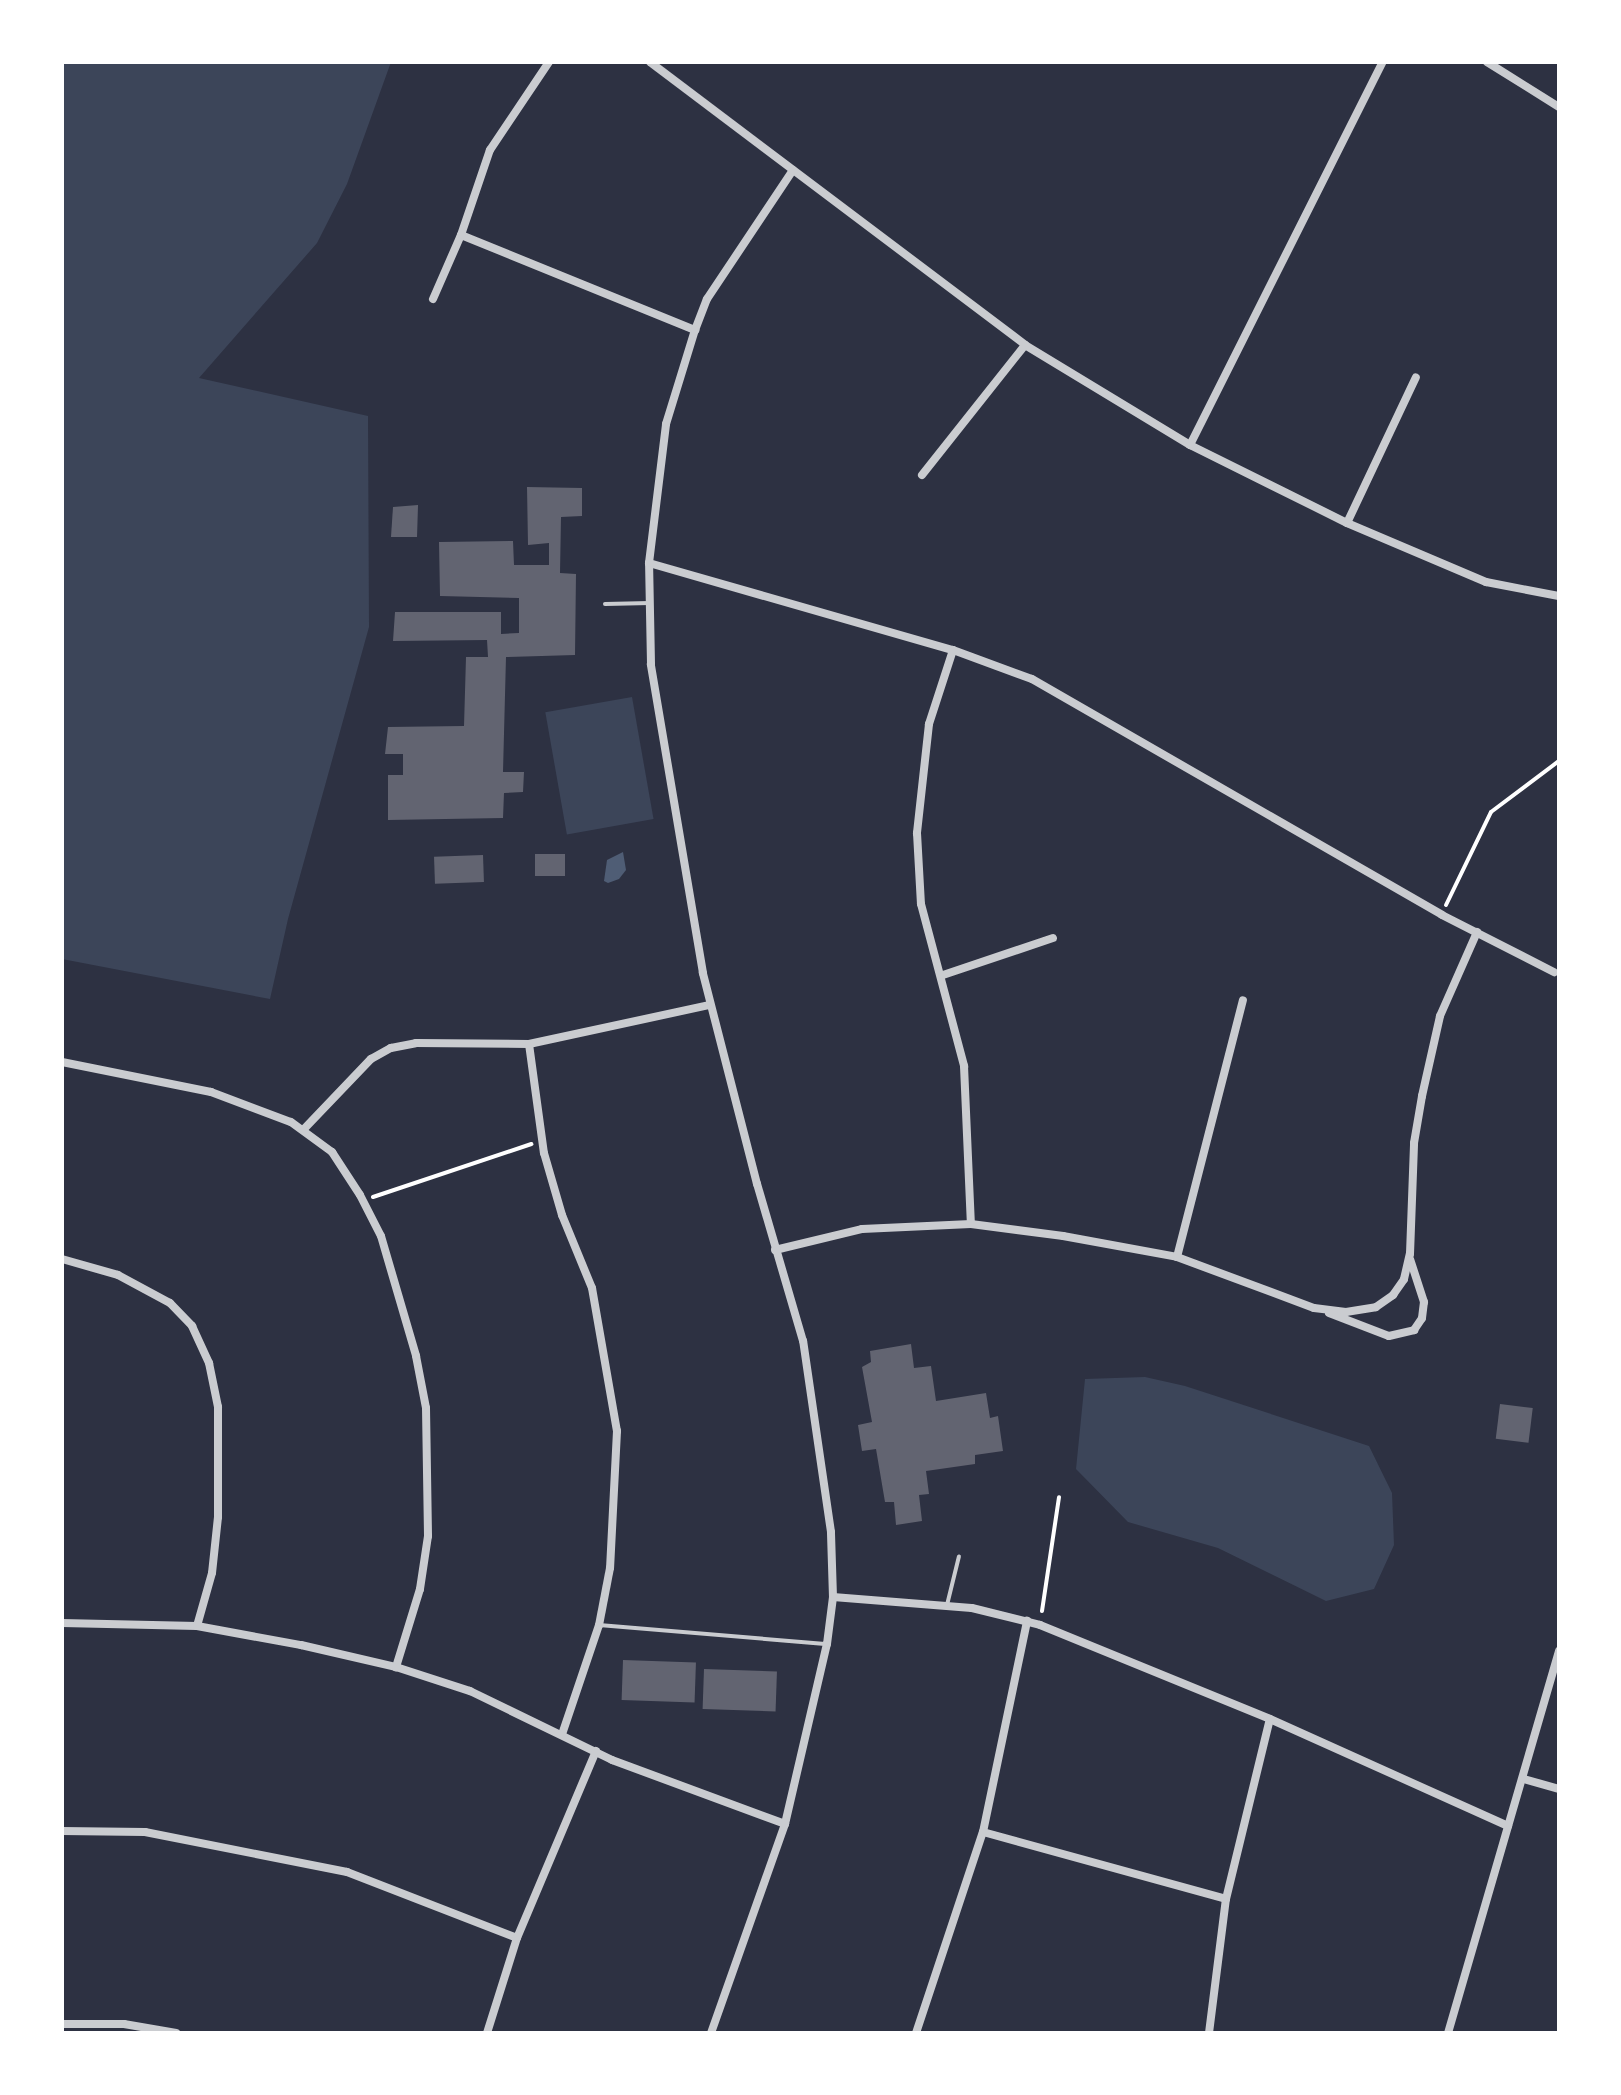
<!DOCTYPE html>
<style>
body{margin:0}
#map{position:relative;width:1621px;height:2095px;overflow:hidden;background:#2d3142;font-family:Quicksand,sans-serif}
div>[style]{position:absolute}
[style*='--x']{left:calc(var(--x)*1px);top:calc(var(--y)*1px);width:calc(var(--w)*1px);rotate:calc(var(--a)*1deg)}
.green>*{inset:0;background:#3c4559;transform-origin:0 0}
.water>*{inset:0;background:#4f5d75}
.building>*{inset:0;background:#626471;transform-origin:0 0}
.path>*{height:4px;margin:-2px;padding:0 2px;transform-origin:2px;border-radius:2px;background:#fff}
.service>*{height:4px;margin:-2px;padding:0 2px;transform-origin:2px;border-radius:2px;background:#caccd0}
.minor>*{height:8px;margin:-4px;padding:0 4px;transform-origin:4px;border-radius:4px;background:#caccd0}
span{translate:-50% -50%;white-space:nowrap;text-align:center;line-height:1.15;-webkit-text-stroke:7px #fff;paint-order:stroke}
.frame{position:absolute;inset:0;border:64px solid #fff;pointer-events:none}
</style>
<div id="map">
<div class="green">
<i style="clip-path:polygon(62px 62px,391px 62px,347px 184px,317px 243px,199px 378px,368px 416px,369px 627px,288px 919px,270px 999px,62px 959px)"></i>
<i style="left:632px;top:697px;width:124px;height:88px;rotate:80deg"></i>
<i style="clip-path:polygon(1145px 1377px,1185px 1386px,1369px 1446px,1392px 1493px,1394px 1545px,1374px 1589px,1326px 1601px,1218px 1548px,1128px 1522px,1076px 1469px,1085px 1379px)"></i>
</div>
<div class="water">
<i style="clip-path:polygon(623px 852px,626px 870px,619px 879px,608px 883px,604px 881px,607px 860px)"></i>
</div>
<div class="building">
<i style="clip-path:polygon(527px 487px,582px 488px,582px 516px,561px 517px,560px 573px,576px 574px,575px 655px,506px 657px,503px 772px,524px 772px,523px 792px,504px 793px,503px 818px,388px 820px,388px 775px,403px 775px,403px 754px,385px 754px,388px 727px,464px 726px,466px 657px,488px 657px,487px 640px,393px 641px,395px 612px,501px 612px,501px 634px,519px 633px,519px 598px,440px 596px,439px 542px,513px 541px,514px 565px,549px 565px,549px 543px,528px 545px)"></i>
<i style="clip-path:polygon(418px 505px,417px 537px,391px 537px,393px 507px)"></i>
<i style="left:535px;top:854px;width:30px;height:22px"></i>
<i style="left:483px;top:855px;width:27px;height:49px;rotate:88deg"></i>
<i style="clip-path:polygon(911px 1344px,914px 1368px,931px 1366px,936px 1401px,986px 1393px,990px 1418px,998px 1416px,1003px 1451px,975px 1455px,975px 1464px,926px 1471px,929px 1494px,919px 1495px,922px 1521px,896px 1525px,894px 1502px,885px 1502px,876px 1449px,862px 1451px,858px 1425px,872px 1422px,862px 1367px,871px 1362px,870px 1351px)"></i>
<i style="left:1500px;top:1404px;width:33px;height:35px;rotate:7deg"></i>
<i style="left:623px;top:1660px;width:73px;height:40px;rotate:2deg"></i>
<i style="left:704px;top:1669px;width:73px;height:40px;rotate:2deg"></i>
</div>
<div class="path">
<i style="--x:1446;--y:905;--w:103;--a:-64.2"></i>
<i style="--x:1491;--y:812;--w:85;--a:-36.9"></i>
<i style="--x:373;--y:1197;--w:167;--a:-18.5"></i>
<i style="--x:1042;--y:1611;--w:115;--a:-81.5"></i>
</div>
<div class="service">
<i style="--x:605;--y:604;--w:45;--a:-1.3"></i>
<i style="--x:947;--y:1605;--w:50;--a:-76.2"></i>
<i style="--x:599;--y:1625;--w:227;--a:4.8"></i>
</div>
<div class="minor">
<i style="--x:650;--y:62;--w:470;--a:37"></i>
<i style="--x:1025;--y:345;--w:193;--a:31.2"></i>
<i style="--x:1190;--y:445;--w:175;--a:26.4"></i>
<i style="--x:1347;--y:523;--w:151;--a:23"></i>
<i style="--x:1486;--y:582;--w:74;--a:10.9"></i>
<i style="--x:1487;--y:62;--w:85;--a:32"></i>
<i style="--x:461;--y:235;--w:253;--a:22.1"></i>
<i style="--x:433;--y:299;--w:70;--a:-66.4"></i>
<i style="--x:461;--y:235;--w:90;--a:-71.2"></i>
<i style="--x:490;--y:150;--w:106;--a:-56.2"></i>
<i style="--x:1190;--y:445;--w:429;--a:-63.3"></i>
<i style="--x:922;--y:475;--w:166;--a:-51.6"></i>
<i style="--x:1347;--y:523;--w:161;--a:-64.7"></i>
<i style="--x:649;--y:563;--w:316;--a:16"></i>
<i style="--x:953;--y:650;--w:84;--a:20.2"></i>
<i style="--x:1032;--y:679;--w:473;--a:29.9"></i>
<i style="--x:1442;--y:915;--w:126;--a:27"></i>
<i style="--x:953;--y:650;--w:78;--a:108"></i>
<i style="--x:929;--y:724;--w:110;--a:96.3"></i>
<i style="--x:917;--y:833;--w:71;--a:86.8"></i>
<i style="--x:921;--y:904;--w:168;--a:75.1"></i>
<i style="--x:964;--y:1066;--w:158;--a:87.5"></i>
<i style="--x:943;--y:975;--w:116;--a:-18.6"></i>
<i style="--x:529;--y:1044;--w:110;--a:82.2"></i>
<i style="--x:544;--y:1153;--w:65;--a:73.8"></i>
<i style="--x:562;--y:1215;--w:79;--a:67.7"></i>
<i style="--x:592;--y:1288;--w:145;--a:80.1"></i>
<i style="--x:617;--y:1431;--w:137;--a:92.9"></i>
<i style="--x:610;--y:1568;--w:58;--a:100.9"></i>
<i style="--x:599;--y:1625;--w:115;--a:108.7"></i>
<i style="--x:62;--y:1062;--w:152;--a:11.4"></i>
<i style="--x:211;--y:1092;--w:85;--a:20.6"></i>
<i style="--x:291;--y:1122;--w:51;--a:36.2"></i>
<i style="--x:332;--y:1152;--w:51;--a:56.9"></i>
<i style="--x:360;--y:1195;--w:46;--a:62.9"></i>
<i style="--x:381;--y:1236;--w:125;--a:73.7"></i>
<i style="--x:416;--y:1356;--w:53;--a:79.1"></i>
<i style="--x:426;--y:1408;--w:128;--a:89.1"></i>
<i style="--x:428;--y:1536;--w:54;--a:98.6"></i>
<i style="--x:420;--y:1589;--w:82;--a:107.1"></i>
<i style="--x:304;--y:1129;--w:97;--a:-46.3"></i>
<i style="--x:371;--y:1059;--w:23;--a:-29"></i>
<i style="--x:391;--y:1048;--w:25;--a:-11"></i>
<i style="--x:416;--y:1043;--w:113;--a:0.5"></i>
<i style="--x:529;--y:1044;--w:185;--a:-12.2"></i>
<i style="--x:775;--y:1250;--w:89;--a:-13.6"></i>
<i style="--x:862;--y:1229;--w:109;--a:-2.6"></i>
<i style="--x:971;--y:1224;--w:93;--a:7.4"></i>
<i style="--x:1063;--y:1236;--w:116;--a:10.4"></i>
<i style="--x:1177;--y:1257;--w:146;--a:20.4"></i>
<i style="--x:1314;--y:1308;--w:32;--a:7"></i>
<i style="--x:1346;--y:1312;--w:30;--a:-9"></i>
<i style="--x:1376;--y:1307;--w:21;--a:-35"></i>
<i style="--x:1393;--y:1295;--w:19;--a:-55"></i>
<i style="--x:1404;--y:1279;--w:26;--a:-77"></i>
<i style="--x:1410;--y:1254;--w:111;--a:-87.9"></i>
<i style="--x:1414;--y:1143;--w:48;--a:-80.3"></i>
<i style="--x:1422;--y:1096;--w:82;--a:-77.3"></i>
<i style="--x:1440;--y:1016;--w:92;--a:-66.2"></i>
<i style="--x:1177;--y:1257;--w:265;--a:-75.6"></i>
<i style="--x:62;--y:1259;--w:58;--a:15.9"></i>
<i style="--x:118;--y:1275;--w:59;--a:28.3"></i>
<i style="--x:170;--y:1303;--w:32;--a:46"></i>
<i style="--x:192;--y:1326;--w:41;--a:65.3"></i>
<i style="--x:209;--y:1363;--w:45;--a:78.4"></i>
<i style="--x:218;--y:1407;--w:110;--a:90"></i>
<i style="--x:218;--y:1517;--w:56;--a:96.1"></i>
<i style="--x:212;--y:1573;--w:55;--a:105.8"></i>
<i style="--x:1329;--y:1313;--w:64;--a:21"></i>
<i style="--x:1389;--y:1336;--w:26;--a:-13"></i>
<i style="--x:1414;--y:1330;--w:14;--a:-56"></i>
<i style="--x:1422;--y:1318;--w:16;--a:-83"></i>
<i style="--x:1424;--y:1302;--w:45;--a:-108"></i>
<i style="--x:833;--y:1597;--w:139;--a:4.5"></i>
<i style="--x:972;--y:1608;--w:70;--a:14"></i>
<i style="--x:1040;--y:1625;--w:248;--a:22.2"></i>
<i style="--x:1270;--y:1719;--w:261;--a:24.2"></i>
<i style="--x:62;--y:1623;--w:135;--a:1.3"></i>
<i style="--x:197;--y:1626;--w:106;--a:10.4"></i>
<i style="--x:301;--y:1645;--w:98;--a:13"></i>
<i style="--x:396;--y:1667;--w:78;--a:18"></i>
<i style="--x:470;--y:1691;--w:158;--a:25.9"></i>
<i style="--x:612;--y:1760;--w:184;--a:20.3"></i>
<i style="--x:1524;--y:1779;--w:36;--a:16"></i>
<i style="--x:62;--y:1831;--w:83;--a:0.7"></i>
<i style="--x:145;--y:1832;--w:206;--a:11.2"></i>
<i style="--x:347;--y:1872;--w:182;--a:21.2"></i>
<i style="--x:983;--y:1832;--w:252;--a:15.4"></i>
<i style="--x:62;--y:2024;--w:62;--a:0"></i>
<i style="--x:124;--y:2024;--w:53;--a:9.8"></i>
<i style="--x:487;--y:2033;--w:100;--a:-72.5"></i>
<i style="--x:517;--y:1938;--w:203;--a:-67.1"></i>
<i style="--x:711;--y:2033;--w:222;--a:-70.5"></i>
<i style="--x:785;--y:1824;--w:185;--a:-76.9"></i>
<i style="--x:827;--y:1644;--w:47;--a:-82.7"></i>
<i style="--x:833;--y:1597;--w:65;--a:-91.8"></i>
<i style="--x:831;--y:1532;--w:193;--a:-98.3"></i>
<i style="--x:803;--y:1341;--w:164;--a:-106.3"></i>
<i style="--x:757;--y:1184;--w:218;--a:-104.4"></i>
<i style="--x:703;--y:973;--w:313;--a:-99.6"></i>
<i style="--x:651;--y:664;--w:101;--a:-91.1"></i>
<i style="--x:649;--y:563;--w:140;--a:-83"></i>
<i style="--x:666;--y:424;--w:98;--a:-72.9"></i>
<i style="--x:695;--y:330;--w:33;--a:-69"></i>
<i style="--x:707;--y:299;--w:155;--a:-56.3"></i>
<i style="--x:916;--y:2033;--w:212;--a:-71.6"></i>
<i style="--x:983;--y:1832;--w:216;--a:-78.2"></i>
<i style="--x:1209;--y:2033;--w:135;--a:-82.8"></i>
<i style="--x:1226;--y:1899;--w:185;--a:-76.3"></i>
<i style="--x:1448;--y:2033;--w:398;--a:-73.8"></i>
</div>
<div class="frame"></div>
</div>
